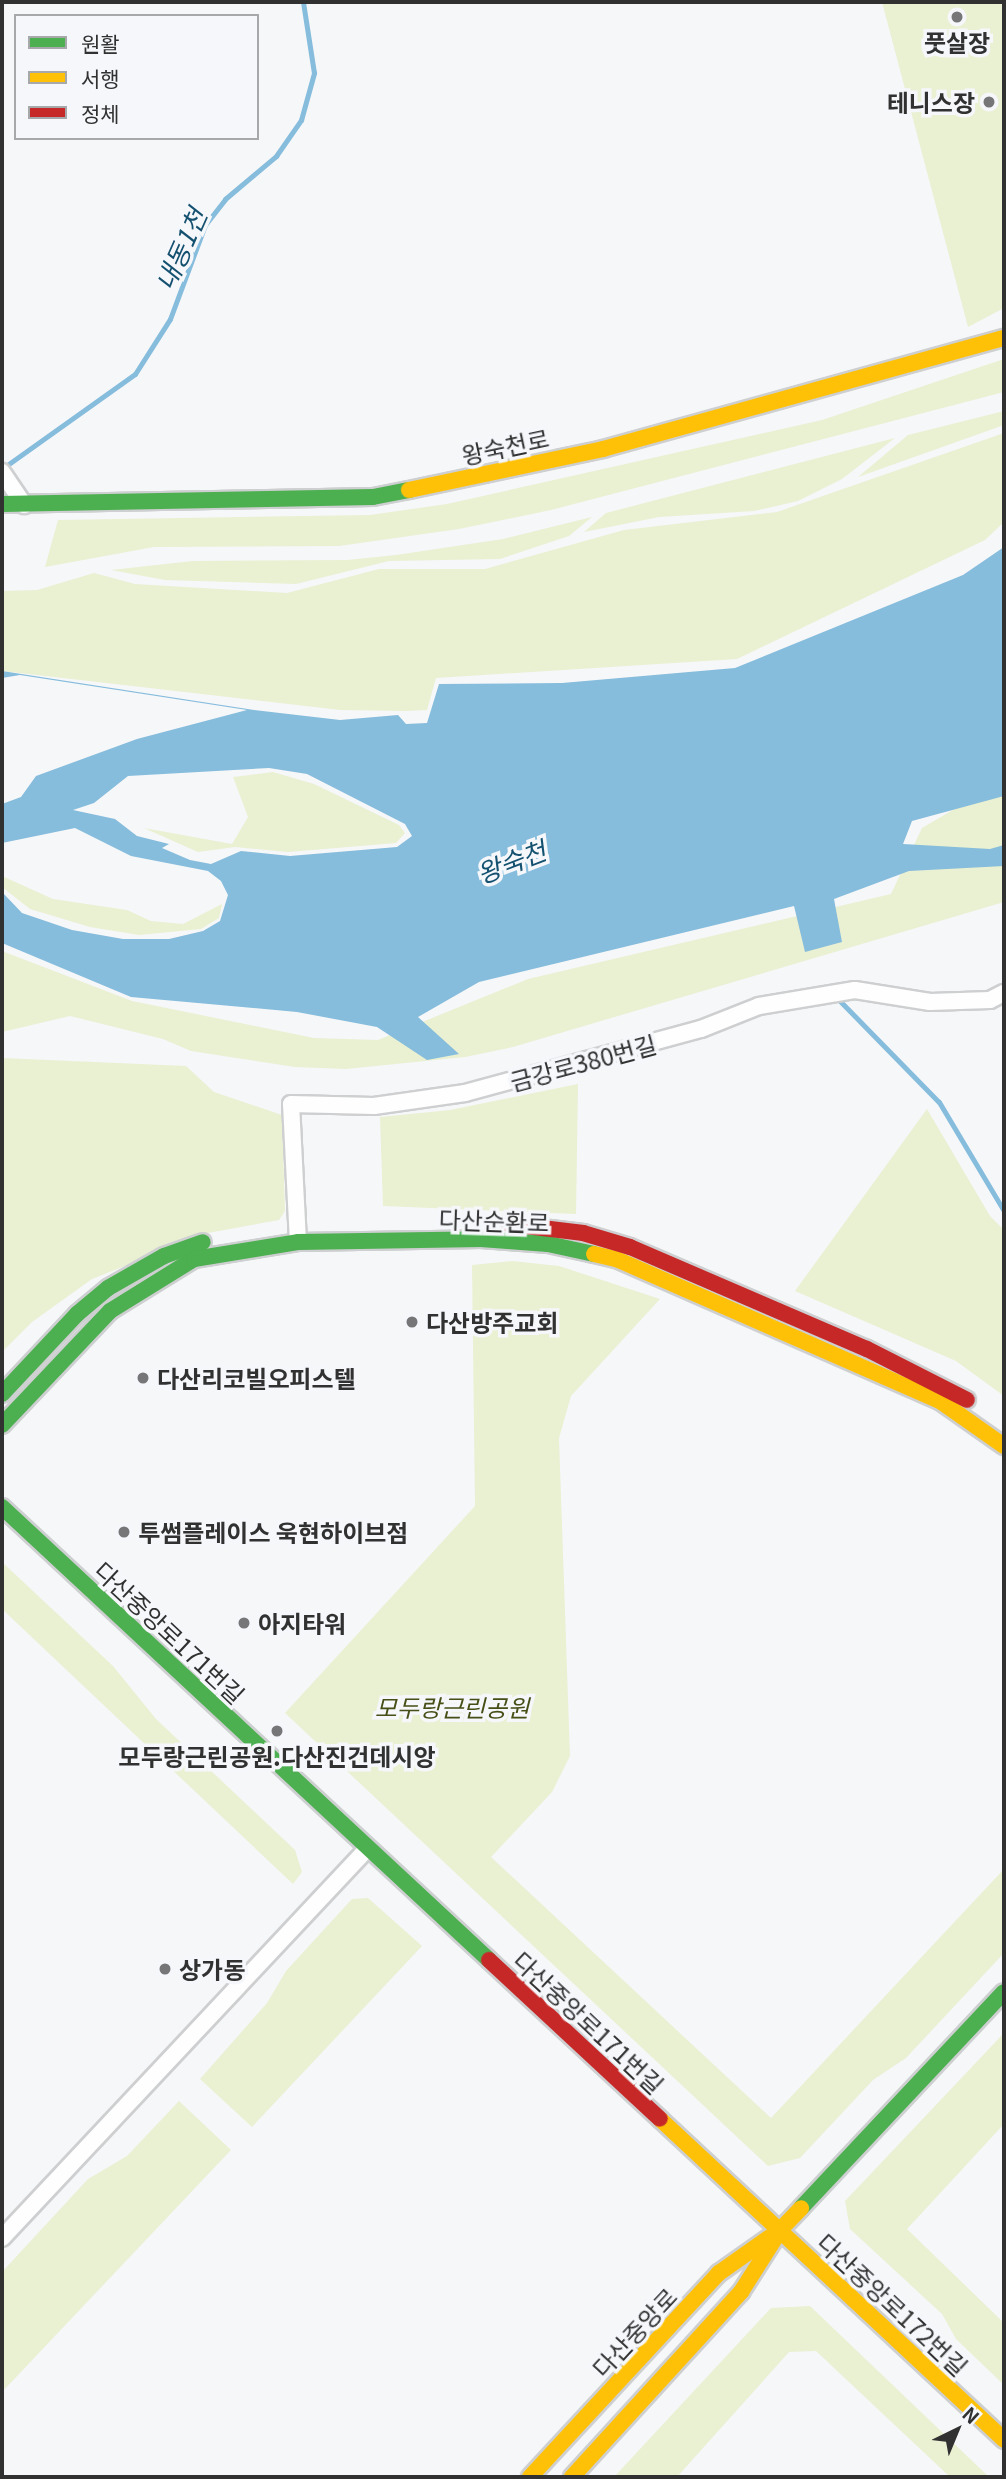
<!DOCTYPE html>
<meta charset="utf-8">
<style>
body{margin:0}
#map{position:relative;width:1006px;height:2479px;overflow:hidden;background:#f6f7f9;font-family:Georgia,"Noto Sans KR",serif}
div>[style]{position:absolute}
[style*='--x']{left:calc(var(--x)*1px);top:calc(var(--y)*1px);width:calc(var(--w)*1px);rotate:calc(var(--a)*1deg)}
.green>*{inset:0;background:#eaf0d2}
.water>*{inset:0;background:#86bcdc}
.stream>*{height:5px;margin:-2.5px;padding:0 2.5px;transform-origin:2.5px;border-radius:2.5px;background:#86bcdc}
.roads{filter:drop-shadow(2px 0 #cecfd0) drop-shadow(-2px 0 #cecfd0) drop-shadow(0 2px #cecfd0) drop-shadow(0 -2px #cecfd0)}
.street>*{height:16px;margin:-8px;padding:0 8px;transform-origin:8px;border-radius:8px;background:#fefefe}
.fast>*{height:16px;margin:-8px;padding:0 8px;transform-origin:8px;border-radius:8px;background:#4caf50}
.slow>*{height:16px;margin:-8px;padding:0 8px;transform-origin:8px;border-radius:8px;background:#ffc107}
.jam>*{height:16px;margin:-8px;padding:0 8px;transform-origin:8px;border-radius:8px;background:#c62828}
.dots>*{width:19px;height:19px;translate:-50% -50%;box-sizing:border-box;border:4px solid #f5f7fa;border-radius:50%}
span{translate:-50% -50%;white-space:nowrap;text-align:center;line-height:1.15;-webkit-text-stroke:7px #f5f7fa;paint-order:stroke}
.poi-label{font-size:24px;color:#313132;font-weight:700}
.right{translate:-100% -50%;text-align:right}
.left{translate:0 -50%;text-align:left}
.street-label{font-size:24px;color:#313132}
.park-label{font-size:24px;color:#474f17;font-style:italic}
.water-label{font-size:26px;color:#14506f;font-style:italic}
.frame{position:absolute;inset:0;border:4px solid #313132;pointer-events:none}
.legend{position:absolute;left:14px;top:14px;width:245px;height:126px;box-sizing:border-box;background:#f5f7fa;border:2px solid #a7a8aa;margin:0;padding:9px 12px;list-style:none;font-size:21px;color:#313132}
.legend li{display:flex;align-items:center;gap:14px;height:35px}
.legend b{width:35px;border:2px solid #a7a8aa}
.north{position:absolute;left:922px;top:2395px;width:70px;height:70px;-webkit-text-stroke:5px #f5f7fa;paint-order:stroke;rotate:43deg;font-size:19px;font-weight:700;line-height:28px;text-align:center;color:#313132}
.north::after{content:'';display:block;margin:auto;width:24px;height:32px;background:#313132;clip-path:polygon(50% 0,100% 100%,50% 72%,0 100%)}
</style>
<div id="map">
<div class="green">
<i style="clip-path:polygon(882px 2px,1004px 2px,1004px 308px,968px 327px)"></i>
<i style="clip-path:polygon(1004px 359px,1004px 392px,551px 510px,459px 529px,339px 546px,154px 547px,45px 567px,58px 520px,370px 515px,447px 504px,822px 420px)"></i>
<i style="clip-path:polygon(1004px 411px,1004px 425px,858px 477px,908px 435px)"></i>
<i style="clip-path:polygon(1004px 433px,1004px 522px,985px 540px,737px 659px,436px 678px,427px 710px,405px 711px,340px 710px,2px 671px,2px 591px,37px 590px,94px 573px,135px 584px,287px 593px,379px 569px,485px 569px,624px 530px,777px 512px)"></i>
<i style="clip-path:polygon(895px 438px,842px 479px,798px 501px,754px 511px,659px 517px,584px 532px,606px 513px)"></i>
<i style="clip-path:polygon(592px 517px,569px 536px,500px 559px,389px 561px,296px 584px,165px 580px,111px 570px,193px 561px,347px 560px,396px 555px,503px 539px)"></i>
<i style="clip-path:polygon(273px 772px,314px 784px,399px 825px,405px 833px,396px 843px,288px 852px,235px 847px,198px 852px,144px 828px,232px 844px,248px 817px,233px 777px)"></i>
<i style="clip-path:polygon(1004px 780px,1004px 902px,513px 1047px,465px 1057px,346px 1069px,295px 1067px,191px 1051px,163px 1039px,70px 1016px,2px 1032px,2px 951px,132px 1001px,314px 1038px,378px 1040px,528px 979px,891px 894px,922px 828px)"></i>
<i style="clip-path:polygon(2px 876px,53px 899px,127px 910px,151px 921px,183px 924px,222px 904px,219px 918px,201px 929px,139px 935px,90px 927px,30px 909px,2px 887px)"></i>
<i style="clip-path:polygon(2px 1058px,186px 1066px,214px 1092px,282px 1115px,285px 1211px,279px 1220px,208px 1233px,92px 1279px,32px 1322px,2px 1352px)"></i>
<i style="clip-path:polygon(578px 1084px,576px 1214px,383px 1206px,380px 1117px,450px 1110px)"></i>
<i style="clip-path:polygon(927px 1109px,990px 1216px,1004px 1230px,1004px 1396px,956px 1361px,795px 1291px)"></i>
<i style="clip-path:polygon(512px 1261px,559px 1266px,660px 1299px,571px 1396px,559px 1438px,570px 1756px,552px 1792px,491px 1857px,771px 2118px,1004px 1869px,1004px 1953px,906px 2058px,873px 2080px,800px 2158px,768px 2166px,285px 1713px,475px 1506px,472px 1265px)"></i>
<i style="clip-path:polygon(2px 1562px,113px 1666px,156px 1719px,295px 1850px,302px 1872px,293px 1884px,2px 1609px)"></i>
<i style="clip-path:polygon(368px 1898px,422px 1946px,252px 2127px,200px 2079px,267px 2003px,286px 1971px,352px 1899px)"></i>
<i style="clip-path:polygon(1004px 2033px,1004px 2124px,907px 2229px,1004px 2323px,1004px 2385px,956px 2339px,942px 2314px,850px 2229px,845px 2201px)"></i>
<i style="clip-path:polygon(179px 2101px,231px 2150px,2px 2392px,2px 2272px,88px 2179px,127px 2156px)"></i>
<i style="clip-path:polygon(810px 2306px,989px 2477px,950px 2477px,816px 2351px,789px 2352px,677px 2477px,614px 2477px,771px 2308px)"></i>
</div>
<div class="water">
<i style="clip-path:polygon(evenodd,1004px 547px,1004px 796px,912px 821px,903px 844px,990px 849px,1004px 845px,1004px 866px,909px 871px,834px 899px,842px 942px,805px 952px,794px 906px,479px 982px,418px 1017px,459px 1054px,427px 1060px,377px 1027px,297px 1012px,131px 997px,2px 943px,2px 892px,22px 913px,72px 930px,123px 939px,169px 939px,203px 931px,220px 921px,228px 895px,221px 881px,208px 871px,131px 856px,75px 828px,2px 843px,2px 804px,21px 797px,36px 776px,137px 739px,247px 710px,20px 675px,2px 678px,2px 671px,254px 710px,340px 720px,398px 715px,406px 724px,427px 723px,439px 684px,562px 683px,735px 668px,963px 575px,1004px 547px,269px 768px,307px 774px,405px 824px,412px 836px,397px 847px,290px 856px,241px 851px,211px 864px,190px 860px,162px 848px,169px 844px,137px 836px,115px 819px,73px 810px,94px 803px,128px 776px,269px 768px)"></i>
</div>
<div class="stream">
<i style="--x:3;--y:468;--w:162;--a:-35.5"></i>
<i style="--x:135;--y:374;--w:65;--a:-57.5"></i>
<i style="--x:170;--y:319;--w:100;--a:-69.6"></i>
<i style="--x:205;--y:225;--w:33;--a:-52"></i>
<i style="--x:225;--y:199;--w:67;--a:-40.1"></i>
<i style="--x:276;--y:156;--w:44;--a:-55.2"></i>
<i style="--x:301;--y:120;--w:49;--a:-74.5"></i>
<i style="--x:314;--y:73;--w:72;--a:-98.8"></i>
<i style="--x:838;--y:999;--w:144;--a:45.6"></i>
<i style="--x:939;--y:1102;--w:127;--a:59.2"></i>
</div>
<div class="roads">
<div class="street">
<i style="--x:2;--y:472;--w:40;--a:56"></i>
<i style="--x:298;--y:1242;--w:138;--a:-92.9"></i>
<i style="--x:291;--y:1104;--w:83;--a:1.4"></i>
<i style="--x:374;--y:1106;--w:92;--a:-8.1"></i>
<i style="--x:465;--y:1093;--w:245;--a:-15.2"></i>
<i style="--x:701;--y:1029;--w:62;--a:-21.6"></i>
<i style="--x:759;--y:1006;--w:97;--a:-9.5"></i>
<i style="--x:855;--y:990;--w:76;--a:9.1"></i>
<i style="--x:930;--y:1002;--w:60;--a:-1.9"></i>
<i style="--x:990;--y:1000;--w:16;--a:-27"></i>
<i style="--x:2;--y:2238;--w:533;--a:-46.82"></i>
</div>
<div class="fast">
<i style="--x:2;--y:504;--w:371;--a:-1.1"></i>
<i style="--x:373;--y:497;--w:37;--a:-11"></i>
<i style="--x:2;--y:1394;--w:110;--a:-46.8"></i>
<i style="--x:77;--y:1314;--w:40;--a:-40"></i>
<i style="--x:108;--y:1288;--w:64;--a:-29.7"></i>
<i style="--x:164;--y:1256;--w:41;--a:-19.7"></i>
<i style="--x:2;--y:1425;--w:157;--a:-46.5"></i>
<i style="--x:110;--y:1311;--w:99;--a:-31.8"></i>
<i style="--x:194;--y:1259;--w:105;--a:-9.3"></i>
<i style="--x:298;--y:1242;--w:183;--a:-0.9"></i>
<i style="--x:481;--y:1239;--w:67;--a:4.3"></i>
<i style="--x:548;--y:1244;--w:47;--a:12.3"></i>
<i style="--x:2;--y:1507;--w:665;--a:42.93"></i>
<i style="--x:801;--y:2208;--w:296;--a:-46.8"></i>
</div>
<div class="slow">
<i style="--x:409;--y:490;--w:198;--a:-11.9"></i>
<i style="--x:603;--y:449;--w:416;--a:-15.5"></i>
<i style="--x:594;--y:1254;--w:23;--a:13"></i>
<i style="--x:616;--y:1259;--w:354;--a:23.7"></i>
<i style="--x:940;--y:1401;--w:78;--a:35.1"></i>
<i style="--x:660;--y:2119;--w:471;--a:43"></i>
<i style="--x:530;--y:2477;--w:278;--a:-47.2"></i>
<i style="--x:719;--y:2273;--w:62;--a:-35.2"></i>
<i style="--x:572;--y:2477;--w:251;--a:-47.6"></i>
<i style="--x:741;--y:2292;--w:75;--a:-57.6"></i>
<i style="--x:781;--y:2229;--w:29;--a:-46"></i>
</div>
<div class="jam">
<i style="--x:509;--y:1224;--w:75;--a:6.9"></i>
<i style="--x:583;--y:1233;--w:49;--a:16.6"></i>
<i style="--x:630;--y:1247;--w:258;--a:23.3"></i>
<i style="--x:867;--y:1349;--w:112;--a:27"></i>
<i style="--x:489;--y:1960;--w:233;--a:42.9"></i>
</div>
</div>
<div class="dots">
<i style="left:957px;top:17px;background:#767678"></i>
<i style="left:989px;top:102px;background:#767678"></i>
<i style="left:412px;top:1322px;background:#767678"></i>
<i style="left:143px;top:1378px;background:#767678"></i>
<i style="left:124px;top:1532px;background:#767678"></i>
<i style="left:244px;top:1623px;background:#767678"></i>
<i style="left:277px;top:1731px;background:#767678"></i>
<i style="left:165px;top:1969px;background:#767678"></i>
</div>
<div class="poi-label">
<span style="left:957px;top:42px">풋살장</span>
<span class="right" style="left:975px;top:102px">테니스장</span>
<span class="left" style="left:426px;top:1322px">다산방주교회</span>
<span class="left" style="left:157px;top:1378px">다산리코빌오피스텔</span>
<span class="left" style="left:138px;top:1532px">투썸플레이스 욱현하이브점</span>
<span class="left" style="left:258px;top:1623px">아지타워</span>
<span style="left:277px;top:1756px">모두랑근린공원.다산진건데시앙</span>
<span class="left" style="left:179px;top:1969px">상가동</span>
</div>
<div class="street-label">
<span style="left:505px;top:446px;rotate:-12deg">왕숙천로</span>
<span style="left:583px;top:1062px;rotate:-15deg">금강로380번길</span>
<span style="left:494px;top:1220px;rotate:2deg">다산순환로</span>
<span style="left:170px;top:1632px;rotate:43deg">다산중앙로171번길</span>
<span style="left:589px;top:2022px;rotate:43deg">다산중앙로171번길</span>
<span style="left:893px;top:2304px;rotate:43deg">다산중앙로172번길</span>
<span style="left:634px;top:2332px;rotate:-47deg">다산중앙로</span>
</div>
<div class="park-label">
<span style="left:452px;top:1707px">모두랑근린공원</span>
</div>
<div class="water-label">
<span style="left:180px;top:249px;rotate:-66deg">내동1천</span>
<span style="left:511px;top:861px;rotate:-21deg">왕숙천</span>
</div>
<div class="frame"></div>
<ul class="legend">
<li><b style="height:9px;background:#4caf50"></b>원활</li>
<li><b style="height:9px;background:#ffc107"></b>서행</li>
<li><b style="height:9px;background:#c62828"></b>정체</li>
</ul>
<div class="north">N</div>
</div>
